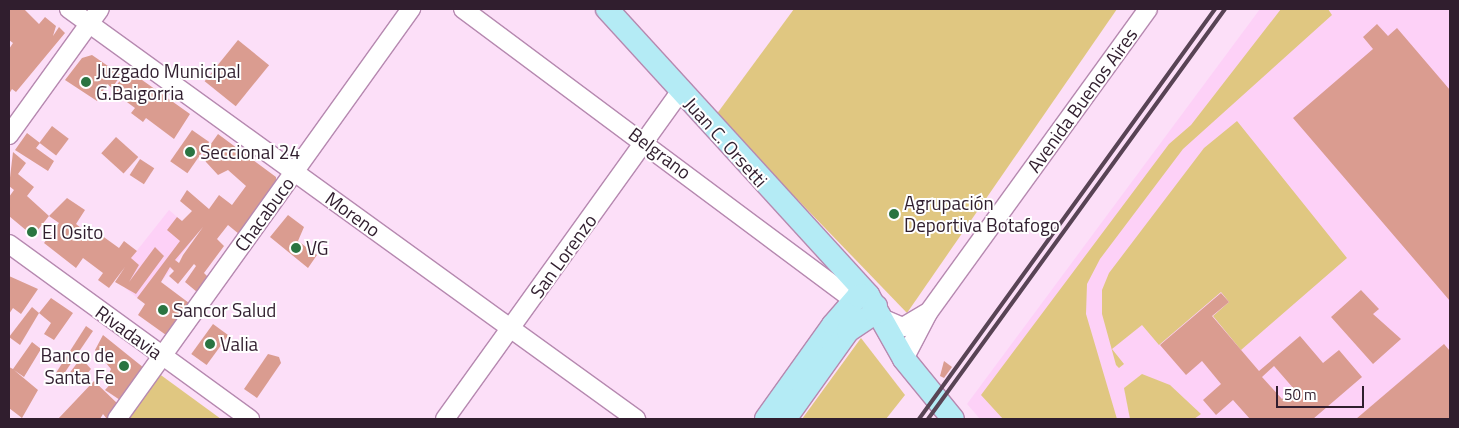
<!DOCTYPE html>
<meta charset="utf-8">
<style>
body{margin:0}
#map{position:relative;width:1459px;height:428px;overflow:hidden;background:#fcdff8;font-family:"Titillium Web",sans-serif}
div>[style]{position:absolute}
[style*='--x']{left:calc(var(--x)*1px);top:calc(var(--y)*1px);width:calc(var(--w)*1px);rotate:calc(var(--a)*1deg)}
.built>*{inset:0;background:#fdd1f7}
.green>*{inset:0;background:#e0c781}
.building>*{inset:0;background:#da9c90;transform-origin:0 0}
.roads{filter:drop-shadow(1px 0 #b689b0) drop-shadow(-1px 0 #b689b0) drop-shadow(0 1px #b689b0) drop-shadow(0 -1px #b689b0)}
.minor>*{height:18px;margin:-9px;padding:0 9px;transform-origin:9px;border-radius:9px;background:#fff}
.major>*{height:22px;margin:-11px;padding:0 11px;transform-origin:11px;border-radius:11px;background:#b4ebf5}
.rail>*{height:4px;margin:-2px;padding:0 2px;transform-origin:2px;border-radius:2px;background:#584455}
.dots>*{width:14px;height:14px;translate:-50% -50%;box-sizing:border-box;border:2px solid #fff;border-radius:50%}
span{translate:-50% -50%;white-space:nowrap;text-align:center;line-height:1.15;-webkit-text-stroke:4px #fff;paint-order:stroke}
.poi-label{font-size:19px;color:#301e2e}
.left{translate:0 -50%;text-align:left}
.right{translate:-100% -50%;text-align:right}
.street-label{font-size:19px;color:#301e2e}
.frame{position:absolute;inset:0;border:10px solid #301e2e;pointer-events:none}
.scale{position:absolute;left:1276px;top:386px;width:88px;height:22px;box-sizing:border-box;border:2px solid #301e2e;border-top:0;padding-left:6px;font-size:15px;line-height:18px;white-space:nowrap;color:#301e2e;-webkit-text-stroke:4px #fff;paint-order:stroke}
</style>
<div id="map">
<div class="built">
<i style="clip-path:polygon(1260px 9px,1450px 9px,1450px 419px,980px 419px,967px 404px)"></i>
<i style="clip-path:polygon(169px 210px,197px 234px,145px 304px,125px 288px,139px 265px,131px 258px)"></i>
</div>
<div class="green">
<i style="clip-path:polygon(794px 9px,1117px 9px,907px 313px,716px 115px)"></i>
<i style="clip-path:polygon(1281px 9px,1328px 9px,1332px 15px,1183px 149px,1100px 259px,1087px 284px,1086px 314px,1117px 419px,1003px 419px,981px 395px,1169px 144px,1191px 125px)"></i>
<i style="clip-path:polygon(1237px 121px,1347px 258px,1241px 350px,1213px 316px,1229px 302px,1221px 292px,1159px 345px,1142px 325px,1112px 349px,1124px 364px,1119px 368px,1116px 365px,1102px 314px,1102px 290px,1109px 273px,1204px 148px)"></i>
<i style="clip-path:polygon(861px 338px,905px 395px,886px 419px,802px 419px)"></i>
<i style="clip-path:polygon(158px 373px,221px 419px,125px 419px)"></i>
<i style="clip-path:polygon(1142px 374px,1170px 385px,1201px 414px,1194px 419px,1130px 419px,1124px 388px)"></i>
</div>
<div class="building">
<i style="clip-path:polygon(9px 9px,24px 9px,39px 24px,45px 17px,56px 26px,53px 36px,59px 27px,65px 33px,16px 92px,12px 89px,9px 94px,9px 49px,13px 43px,9px 40px)"></i>
<i style="clip-path:polygon(1377px 24px,1388px 36px,1397px 28px,1450px 90px,1450px 301px,1293px 118px,1373px 49px,1363px 37px)"></i>
<i style="left:238px;top:40px;width:40px;height:53px;rotate:39deg"></i>
<i style="clip-path:polygon(92px 55px,121px 75px,112px 88px,107px 84px,97px 101px,65px 80px,82px 58px)"></i>
<i style="clip-path:polygon(128px 70px,190px 114px,174px 139px,146px 118px,143px 122px,131px 113px,135px 108px,112px 91px)"></i>
<i style="left:52px;top:126px;width:21px;height:21px;rotate:37deg"></i>
<i style="left:192px;top:130px;width:21px;height:38px;rotate:35deg"></i>
<i style="clip-path:polygon(27px 133px,40px 143px,36px 148px,54px 161px,48px 171px,15px 150px)"></i>
<i style="clip-path:polygon(evenodd,218px 134px,276px 177px,276px 182px,239px 234px,228px 225px,217px 239px,224px 246px,204px 273px,208px 277px,197px 292px,185px 282px,196px 266px,194px 264px,178px 284px,169px 276px,174px 271px,170px 267px,161px 282px,189px 303px,166px 335px,138px 315px,145px 304px,137px 298px,180px 241px,167px 230px,177px 217px,182px 221px,192px 211px,180px 201px,187px 190px,209px 209px,219px 195px,232px 205px,246px 186px,228px 170px,218px 175px,206px 162px,203px 155px,218px 134px,203px 227px,183px 255px,179px 263px,175px 260px,203px 227px)"></i>
<i style="left:116px;top:137px;width:30px;height:22px;rotate:42deg"></i>
<i style="clip-path:polygon(13px 152px,26px 163px,18px 174px,34px 187px,27px 196px,49px 216px,33px 236px,9px 216px,9px 197px,14px 190px,9px 186px)"></i>
<i style="left:140px;top:159px;width:17px;height:19px;rotate:33deg"></i>
<i style="clip-path:polygon(67px 198px,85px 210px,76px 224px,96px 240px,101px 235px,119px 248px,124px 241px,137px 251px,131px 258px,139px 265px,129px 282px,155px 247px,164px 256px,136px 294px,115px 282px,125px 267px,109px 288px,98px 280px,103px 273px,83px 258px,76px 268px,44px 243px,59px 223px,49px 216px)"></i>
<i style="clip-path:polygon(288px 215px,304px 227px,298px 241px,317px 255px,308px 268px,270px 237px)"></i>
<i style="clip-path:polygon(9px 276px,38px 289px,21px 314px,13px 308px,9px 314px)"></i>
<i style="clip-path:polygon(1361px 290px,1379px 309px,1373px 314px,1401px 339px,1373px 364px,1331px 317px)"></i>
<i style="clip-path:polygon(evenodd,1221px 293px,1229px 302px,1212px 316px,1259px 371px,1300px 336px,1323px 363px,1339px 350px,1362px 377px,1313px 419px,1250px 419px,1233px 400px,1216px 415px,1203px 400px,1221px 384px,1202px 361px,1186px 375px,1160px 345px,1221px 293px,1274px 366px,1294px 389px,1282px 399px,1262px 377px,1274px 366px)"></i>
<i style="clip-path:polygon(51px 298px,73px 313px,54px 340px,44px 334px,51px 323px,39px 313px)"></i>
<i style="clip-path:polygon(32px 307px,39px 313px,20px 345px,9px 337px)"></i>
<i style="left:213px;top:324px;width:19px;height:37px;rotate:36deg"></i>
<i style="clip-path:polygon(86px 326px,93px 331px,59px 381px,54px 376px)"></i>
<i style="clip-path:polygon(103px 335px,144px 368px,120px 400px,105px 390px,113px 381px,108px 376px,111px 369px,95px 350px)"></i>
<i style="clip-path:polygon(32px 342px,41px 349px,24px 377px,14px 370px,38px 390px,22px 418px,9px 408px,9px 367px,13px 369px)"></i>
<i style="clip-path:polygon(1444px 344px,1450px 351px,1450px 419px,1356px 419px)"></i>
<i style="clip-path:polygon(268px 354px,279px 357px,281px 363px,257px 398px,244px 389px)"></i>
<i style="clip-path:polygon(81px 358px,91px 369px,79px 383px,68px 375px)"></i>
<i style="clip-path:polygon(944px 361px,952px 367px,944px 378px,940px 376px)"></i>
<i style="clip-path:polygon(94px 381px,118px 404px,107px 419px,103px 414px,100px 419px,58px 419px)"></i>
</div>
<div class="roads">
<div class="minor">
<i style="--x:69;--y:9;--w:700;--a:35.87"></i>
<i style="--x:463;--y:9;--w:487;--a:36.7"></i>
<i style="--x:9;--y:135;--w:155;--a:-54.2"></i>
<i style="--x:9;--y:244;--w:298;--a:36"></i>
<i style="--x:884;--y:319;--w:21;--a:23"></i>
<i style="--x:903;--y:327;--w:26;--a:-31"></i>
<i style="--x:904;--y:359;--w:52;--a:-62.4"></i>
<i style="--x:928;--y:313;--w:375;--a:-54.1"></i>
<i style="--x:117;--y:419;--w:505;--a:-54.36"></i>
<i style="--x:445;--y:419;--w:403;--a:-54.3"></i>
</div>
<div class="major">
<i style="--x:607;--y:9;--w:387;--a:47.6"></i>
<i style="--x:868;--y:295;--w:73;--a:60.6"></i>
<i style="--x:904;--y:359;--w:77;--a:50.8"></i>
<i style="--x:766;--y:419;--w:115;--a:-54.5"></i>
<i style="--x:833;--y:325;--w:38;--a:-49"></i>
<i style="--x:858;--y:296;--w:10;--a:-6"></i>
<i style="--x:785;--y:419;--w:108;--a:-54.4"></i>
<i style="--x:848;--y:331;--w:32;--a:-34"></i>
<i style="--x:875;--y:313;--w:7;--a:-82"></i>
</div>
</div>
<div class="rail">
<i style="--x:919;--y:419;--w:506;--a:-54.17"></i>
<i style="--x:928;--y:419;--w:506;--a:-54.08"></i>
</div>
<div class="dots">
<i style="left:86px;top:82px;background:#2a7441"></i>
<i style="left:190px;top:152px;background:#2a7441"></i>
<i style="left:894px;top:214px;background:#2a7441"></i>
<i style="left:32px;top:232px;background:#2a7441"></i>
<i style="left:296px;top:248px;background:#2a7441"></i>
<i style="left:163px;top:310px;background:#2a7441"></i>
<i style="left:210px;top:344px;background:#2a7441"></i>
<i style="left:124px;top:366px;background:#2a7441"></i>
</div>
<div class="poi-label">
<span class="left" style="left:96px;top:82px">Juzgado Municipal<br>G.Baigorria</span>
<span class="left" style="left:200px;top:152px">Seccional 24</span>
<span class="left" style="left:904px;top:214px">Agrupación<br>Deportiva Botafogo</span>
<span class="left" style="left:42px;top:232px">El Osito</span>
<span class="left" style="left:306px;top:248px">VG</span>
<span class="left" style="left:173px;top:310px">Sancor Salud</span>
<span class="left" style="left:220px;top:344px">Valia</span>
<span class="right" style="left:114px;top:366px">Banco de<br>Santa Fe</span>
</div>
<div class="street-label">
<span style="left:1082px;top:100px;rotate:-54deg">Avenida Buenos Aires</span>
<span style="left:726px;top:142px;rotate:48deg">Juan C. Orsetti</span>
<span style="left:660px;top:153px;rotate:37deg">Belgrano</span>
<span style="left:264px;top:214px;rotate:-54deg">Chacabuco</span>
<span style="left:353px;top:214px;rotate:36deg">Moreno</span>
<span style="left:563px;top:256px;rotate:-54deg">San Lorenzo</span>
<span style="left:129px;top:332px;rotate:36deg">Rivadavia</span>
</div>
<div class="frame"></div>
<div class="scale">50 m</div>
</div>
